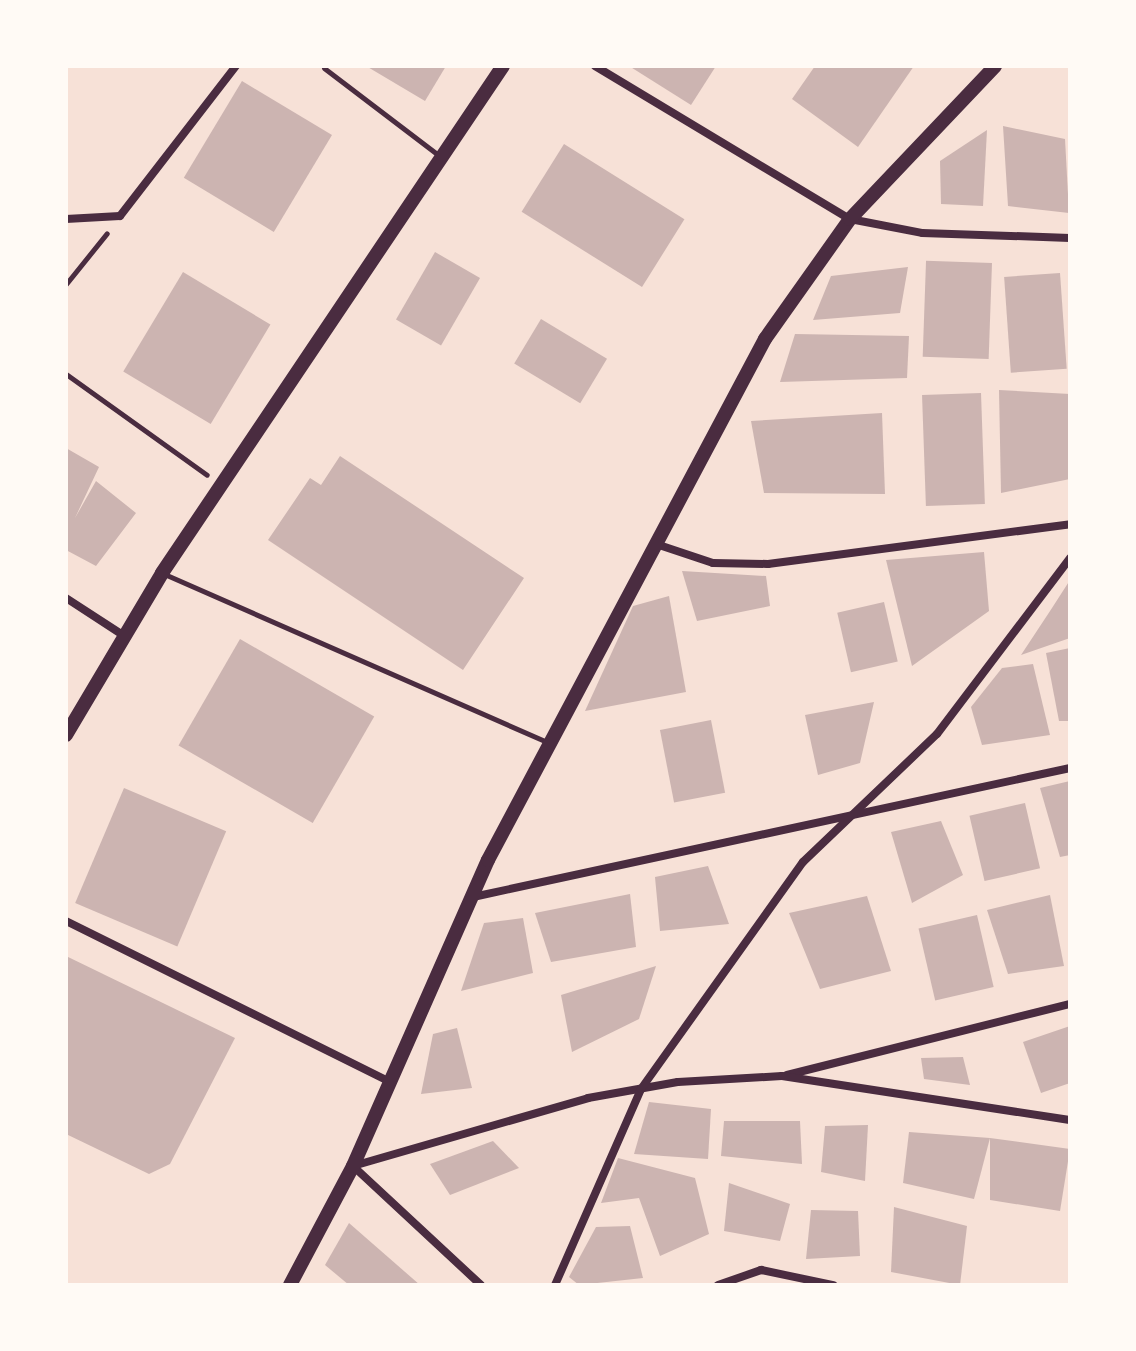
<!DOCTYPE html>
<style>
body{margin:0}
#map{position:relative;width:1136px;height:1351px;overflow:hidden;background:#f7e1d7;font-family:"DejaVu Sans",sans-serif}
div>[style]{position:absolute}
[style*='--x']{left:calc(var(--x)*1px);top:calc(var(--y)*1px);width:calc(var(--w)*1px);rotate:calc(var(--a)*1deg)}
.building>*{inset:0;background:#ccb4b1;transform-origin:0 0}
.path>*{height:5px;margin:-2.5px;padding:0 2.5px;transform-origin:2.5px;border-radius:2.5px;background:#4a2c40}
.service>*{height:5px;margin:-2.5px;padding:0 2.5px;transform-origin:2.5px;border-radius:2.5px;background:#4a2c40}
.minor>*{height:8px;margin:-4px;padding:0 4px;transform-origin:4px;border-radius:4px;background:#4a2c40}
.tertiary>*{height:14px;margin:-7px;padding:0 7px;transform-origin:7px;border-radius:7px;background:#4a2c40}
span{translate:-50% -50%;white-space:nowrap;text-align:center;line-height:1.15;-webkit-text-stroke:8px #fffaf5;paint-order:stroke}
.frame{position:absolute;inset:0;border:68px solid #fffaf5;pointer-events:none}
</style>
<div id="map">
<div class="building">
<i style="clip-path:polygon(366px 66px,446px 66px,425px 101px)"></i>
<i style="clip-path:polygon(629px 66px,716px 66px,691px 105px)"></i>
<i style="clip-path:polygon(815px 66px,914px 66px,858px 147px,792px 99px)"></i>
<i style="left:242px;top:81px;width:105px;height:113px;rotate:31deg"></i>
<i style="clip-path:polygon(1003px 126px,1065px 139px,1069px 213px,1008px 206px)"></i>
<i style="clip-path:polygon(987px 130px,983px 206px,941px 204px,940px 161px)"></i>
<i style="left:564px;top:144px;width:142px;height:80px;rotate:32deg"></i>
<i style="left:435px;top:252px;width:52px;height:78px;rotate:30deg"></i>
<i style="left:992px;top:263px;width:96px;height:66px;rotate:92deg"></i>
<i style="clip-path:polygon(908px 267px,900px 313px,813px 320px,831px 276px)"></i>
<i style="left:183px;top:272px;width:102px;height:116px;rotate:31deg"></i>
<i style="left:1060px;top:273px;width:96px;height:56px;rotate:86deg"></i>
<i style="left:541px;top:319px;width:77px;height:52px;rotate:31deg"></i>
<i style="clip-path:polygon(795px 334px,909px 336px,907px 378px,780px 382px)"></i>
<i style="clip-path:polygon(999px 390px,1070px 394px,1070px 479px,1001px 493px)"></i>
<i style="left:981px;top:393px;width:111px;height:59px;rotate:88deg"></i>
<i style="clip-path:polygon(882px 413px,885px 494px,764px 493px,751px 421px)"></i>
<i style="clip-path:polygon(66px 448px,99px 467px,75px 518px,96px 481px,136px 513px,96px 566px,66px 550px)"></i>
<i style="clip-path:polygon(340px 456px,524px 578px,463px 670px,268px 540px,310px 478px,321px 485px)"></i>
<i style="clip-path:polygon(984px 552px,989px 611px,912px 666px,886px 560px)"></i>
<i style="clip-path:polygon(682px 571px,766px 576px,770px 606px,697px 621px)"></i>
<i style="clip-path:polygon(1070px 580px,1070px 638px,1021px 655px,1052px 608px)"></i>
<i style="clip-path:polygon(669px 596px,686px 692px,585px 711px,633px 606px)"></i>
<i style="left:884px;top:602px;width:61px;height:48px;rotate:77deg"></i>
<i style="left:240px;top:639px;width:155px;height:123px;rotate:30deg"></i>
<i style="clip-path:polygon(1070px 648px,1070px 721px,1059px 721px,1046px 653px)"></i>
<i style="clip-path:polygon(1033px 664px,1050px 735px,982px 745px,971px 707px,1002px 668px)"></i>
<i style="clip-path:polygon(874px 702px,860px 763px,818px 775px,805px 715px)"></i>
<i style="left:711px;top:720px;width:74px;height:52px;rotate:79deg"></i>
<i style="clip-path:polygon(1070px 781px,1070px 855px,1060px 857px,1040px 788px)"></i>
<i style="left:124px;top:788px;width:111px;height:125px;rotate:23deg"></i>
<i style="left:1025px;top:803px;width:67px;height:57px;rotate:77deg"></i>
<i style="clip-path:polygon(941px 821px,963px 875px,912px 903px,891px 832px)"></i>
<i style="clip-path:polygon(708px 866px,729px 924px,660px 931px,655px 877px)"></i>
<i style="clip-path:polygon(630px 894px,636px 947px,551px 962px,535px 913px)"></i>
<i style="clip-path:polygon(1050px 895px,1064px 966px,1008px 974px,987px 910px)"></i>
<i style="clip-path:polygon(867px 896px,891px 971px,820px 989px,789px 913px)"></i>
<i style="left:977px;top:915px;width:74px;height:60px;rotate:77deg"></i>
<i style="clip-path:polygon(523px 918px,533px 973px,461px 991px,484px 923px)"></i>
<i style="clip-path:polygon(66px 956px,235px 1038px,170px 1164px,149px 1174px,66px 1134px)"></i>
<i style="clip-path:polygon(656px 966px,639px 1019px,572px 1052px,561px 995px)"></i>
<i style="clip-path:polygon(1070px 1026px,1070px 1083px,1041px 1093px,1023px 1042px)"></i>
<i style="clip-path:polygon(457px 1028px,472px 1088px,421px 1094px,433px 1034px)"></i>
<i style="clip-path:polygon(963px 1057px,970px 1085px,924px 1079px,921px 1058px)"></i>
<i style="clip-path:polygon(649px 1102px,711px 1109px,708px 1159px,634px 1154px)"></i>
<i style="clip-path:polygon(724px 1121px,800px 1121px,802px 1164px,721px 1156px)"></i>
<i style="clip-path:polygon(868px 1125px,865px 1181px,821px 1172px,825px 1126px)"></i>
<i style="clip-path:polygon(909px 1132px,990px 1138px,974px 1199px,903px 1183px)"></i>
<i style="clip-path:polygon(990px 1138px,1070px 1149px,1060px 1211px,990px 1200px)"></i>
<i style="clip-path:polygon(493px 1141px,519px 1168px,450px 1195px,430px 1164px)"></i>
<i style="clip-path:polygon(618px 1158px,695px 1178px,709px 1234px,660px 1256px,639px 1198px,601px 1203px)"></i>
<i style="clip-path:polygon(729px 1183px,790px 1204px,780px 1241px,724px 1231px)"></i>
<i style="clip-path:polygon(894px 1207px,967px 1226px,960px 1285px,891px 1272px)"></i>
<i style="clip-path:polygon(811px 1210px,858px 1211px,860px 1256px,806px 1259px)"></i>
<i style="clip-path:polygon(349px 1223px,420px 1285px,349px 1285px,325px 1265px)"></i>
<i style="clip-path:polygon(630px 1226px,643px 1278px,579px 1285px,569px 1277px,596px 1227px)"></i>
</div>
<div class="path">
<i style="--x:66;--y:284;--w:65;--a:-51.2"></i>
<i style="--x:66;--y:374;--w:173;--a:35.6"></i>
</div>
<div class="service">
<i style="--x:324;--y:68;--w:147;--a:37.3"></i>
<i style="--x:162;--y:573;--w:423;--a:23.7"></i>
</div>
<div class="minor">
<i style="--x:595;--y:66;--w:297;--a:31"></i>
<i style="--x:850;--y:219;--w:73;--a:11"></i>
<i style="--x:922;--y:233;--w:148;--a:1.9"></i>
<i style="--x:66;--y:219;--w:54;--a:-3.2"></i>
<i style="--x:120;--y:216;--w:190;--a:-52.3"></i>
<i style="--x:656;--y:544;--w:60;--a:18.4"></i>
<i style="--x:713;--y:563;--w:55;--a:1"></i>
<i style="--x:768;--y:564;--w:305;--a:-7.5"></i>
<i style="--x:66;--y:598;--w:68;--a:33"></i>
<i style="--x:473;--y:897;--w:611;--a:-12.19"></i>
<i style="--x:66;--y:921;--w:362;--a:26.4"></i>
<i style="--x:787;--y:1075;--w:292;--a:-14.1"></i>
<i style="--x:481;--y:1285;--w:175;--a:-137.1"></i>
<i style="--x:353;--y:1166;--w:245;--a:-16.1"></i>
<i style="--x:588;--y:1098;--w:91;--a:-10.1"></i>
<i style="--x:678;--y:1082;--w:104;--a:-3.3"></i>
<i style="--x:782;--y:1076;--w:291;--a:8.7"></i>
<i style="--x:555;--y:1285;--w:214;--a:-66.3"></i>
<i style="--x:641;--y:1089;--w:279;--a:-54.5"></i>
<i style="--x:803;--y:862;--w:185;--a:-43.7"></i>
<i style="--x:937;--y:734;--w:221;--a:-52.9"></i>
<i style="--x:718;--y:1285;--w:46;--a:-19.2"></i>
<i style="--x:761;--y:1270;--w:74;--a:11.8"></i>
</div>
<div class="tertiary">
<i style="--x:66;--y:735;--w:188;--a:-59.3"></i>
<i style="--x:162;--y:573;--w:611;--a:-56.08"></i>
<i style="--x:290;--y:1285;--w:135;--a:-62.1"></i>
<i style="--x:353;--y:1166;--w:334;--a:-66.2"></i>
<i style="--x:488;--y:860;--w:590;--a:-62"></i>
<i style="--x:765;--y:339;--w:147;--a:-54.7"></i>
<i style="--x:850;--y:219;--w:211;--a:-46.5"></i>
</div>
<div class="frame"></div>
</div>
